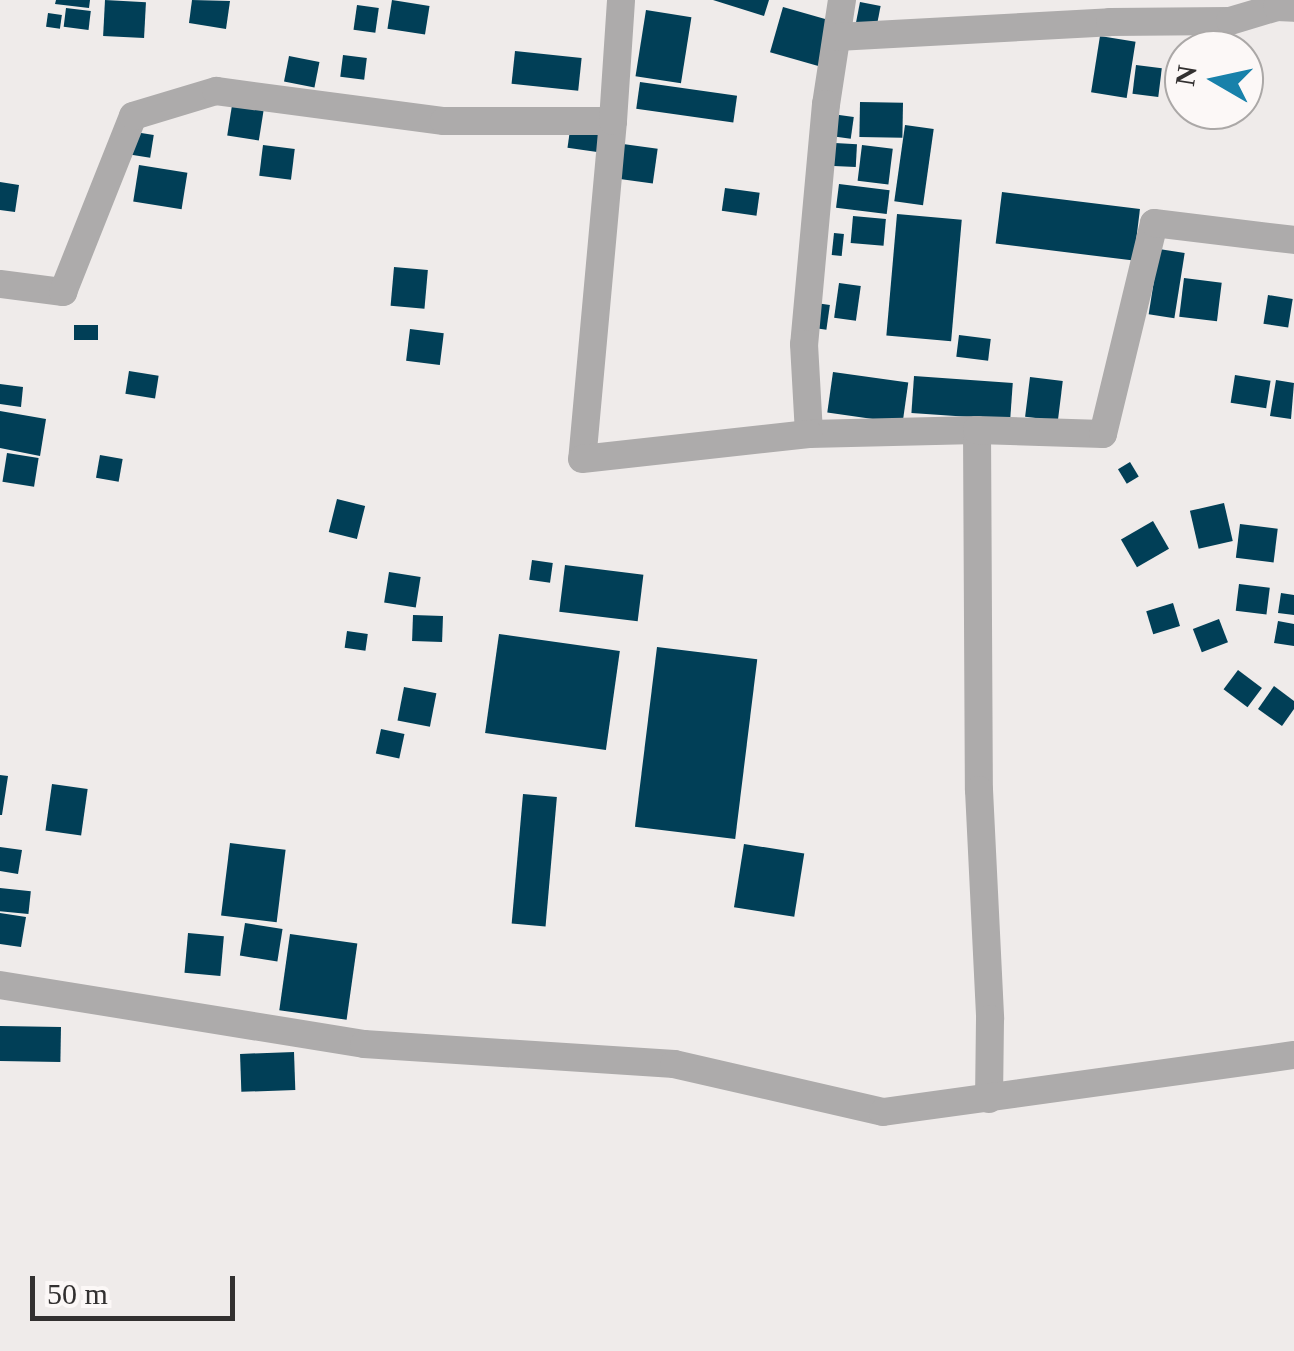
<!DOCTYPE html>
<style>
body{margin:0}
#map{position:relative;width:1294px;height:1351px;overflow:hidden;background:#efebea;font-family:"Times New Roman",serif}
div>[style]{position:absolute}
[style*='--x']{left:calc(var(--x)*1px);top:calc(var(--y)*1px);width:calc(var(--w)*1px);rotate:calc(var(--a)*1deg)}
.building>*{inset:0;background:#013f57;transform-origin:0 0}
.street>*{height:28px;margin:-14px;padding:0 14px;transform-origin:14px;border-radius:14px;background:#adabab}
span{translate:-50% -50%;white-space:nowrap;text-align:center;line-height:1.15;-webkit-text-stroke:10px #fcf8f7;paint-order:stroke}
.north{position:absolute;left:1164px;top:30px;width:100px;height:100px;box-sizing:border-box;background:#fcf8f7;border:2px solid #aba8a7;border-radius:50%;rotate:279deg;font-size:28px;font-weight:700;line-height:40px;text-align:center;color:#323030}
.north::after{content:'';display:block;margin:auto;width:35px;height:45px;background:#1881aa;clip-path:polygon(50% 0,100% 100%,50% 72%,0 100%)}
.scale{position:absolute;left:30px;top:1276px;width:205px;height:45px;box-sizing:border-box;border:5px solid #323030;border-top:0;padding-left:12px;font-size:30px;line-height:35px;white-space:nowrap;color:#323030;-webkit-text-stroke:8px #fcf8f7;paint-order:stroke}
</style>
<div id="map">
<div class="building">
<i style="clip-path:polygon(56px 0,90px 0,89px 8px,55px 4px)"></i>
<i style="left:105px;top:0;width:41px;height:36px;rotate:3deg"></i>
<i style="clip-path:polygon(192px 0,230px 1px,226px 29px,189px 23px)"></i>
<i style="left:392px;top:0;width:38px;height:29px;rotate:9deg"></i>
<i style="clip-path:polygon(713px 0,769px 0,764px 16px)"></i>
<i style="left:860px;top:2px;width:21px;height:26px;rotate:11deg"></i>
<i style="left:357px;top:5px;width:22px;height:25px;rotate:8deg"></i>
<i style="left:783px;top:7px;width:52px;height:47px;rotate:16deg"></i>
<i style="left:66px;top:8px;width:25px;height:19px;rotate:7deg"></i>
<i style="left:646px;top:10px;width:46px;height:67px;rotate:9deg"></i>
<i style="left:48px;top:13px;width:14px;height:14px;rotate:8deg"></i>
<i style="left:1100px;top:36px;width:36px;height:57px;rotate:9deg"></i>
<i style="left:515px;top:51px;width:67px;height:33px;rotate:6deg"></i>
<i style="left:343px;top:55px;width:24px;height:22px;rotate:7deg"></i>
<i style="left:289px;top:56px;width:31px;height:26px;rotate:11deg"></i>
<i style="left:1136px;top:65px;width:26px;height:29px;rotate:7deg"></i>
<i style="left:640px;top:82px;width:98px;height:27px;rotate:8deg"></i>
<i style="left:233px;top:99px;width:32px;height:37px;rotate:9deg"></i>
<i style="left:860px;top:102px;width:43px;height:35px;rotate:1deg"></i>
<i style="left:832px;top:114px;width:22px;height:22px;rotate:8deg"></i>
<i style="left:905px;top:125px;width:29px;height:77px;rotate:8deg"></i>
<i style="left:570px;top:130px;width:30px;height:18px;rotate:8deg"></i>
<i style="left:135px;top:132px;width:19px;height:23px;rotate:9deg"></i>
<i style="left:835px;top:143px;width:22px;height:23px;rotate:3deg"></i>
<i style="left:623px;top:144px;width:35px;height:35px;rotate:8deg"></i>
<i style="left:263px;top:145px;width:32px;height:31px;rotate:7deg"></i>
<i style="left:862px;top:145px;width:31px;height:36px;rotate:7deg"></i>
<i style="left:139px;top:165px;width:49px;height:37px;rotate:9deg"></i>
<i style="clip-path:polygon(0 182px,19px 185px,15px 212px,0 210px)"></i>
<i style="left:839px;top:184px;width:51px;height:24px;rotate:7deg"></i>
<i style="left:725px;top:188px;width:35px;height:23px;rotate:8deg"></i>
<i style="left:1002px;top:192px;width:139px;height:52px;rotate:7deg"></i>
<i style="left:897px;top:214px;width:65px;height:122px;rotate:5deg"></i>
<i style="left:853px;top:216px;width:33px;height:27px;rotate:5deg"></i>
<i style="left:834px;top:233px;width:10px;height:22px;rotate:6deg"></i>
<i style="left:1159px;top:249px;width:26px;height:66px;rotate:9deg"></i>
<i style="left:394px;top:267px;width:34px;height:39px;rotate:5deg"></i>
<i style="left:1184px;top:278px;width:38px;height:39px;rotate:7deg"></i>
<i style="left:839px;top:283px;width:22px;height:35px;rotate:8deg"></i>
<i style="left:1268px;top:295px;width:25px;height:29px;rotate:9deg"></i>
<i style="left:816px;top:303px;width:14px;height:25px;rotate:8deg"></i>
<i style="left:74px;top:325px;width:24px;height:15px"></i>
<i style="left:410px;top:329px;width:34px;height:32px;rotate:7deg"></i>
<i style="left:959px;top:335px;width:32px;height:22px;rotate:7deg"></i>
<i style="left:129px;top:371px;width:30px;height:23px;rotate:9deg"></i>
<i style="left:833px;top:372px;width:76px;height:41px;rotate:8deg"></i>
<i style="left:1235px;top:375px;width:36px;height:28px;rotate:9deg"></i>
<i style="left:914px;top:376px;width:99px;height:37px;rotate:4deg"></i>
<i style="left:1030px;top:377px;width:33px;height:40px;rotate:7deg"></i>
<i style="clip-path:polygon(1276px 380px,1294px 383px,1291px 419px,1270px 416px)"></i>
<i style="clip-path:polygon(0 384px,23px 387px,21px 407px,0 404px)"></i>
<i style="clip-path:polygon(0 411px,46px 419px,40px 456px,0 448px)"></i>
<i style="left:7px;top:453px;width:32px;height:29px;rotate:9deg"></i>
<i style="left:100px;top:455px;width:23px;height:23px;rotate:10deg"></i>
<i style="left:1130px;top:462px;width:17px;height:14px;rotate:59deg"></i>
<i style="left:337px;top:499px;width:29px;height:34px;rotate:14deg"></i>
<i style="left:1224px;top:503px;width:39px;height:35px;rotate:77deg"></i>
<i style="left:1153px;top:521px;width:32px;height:37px;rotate:60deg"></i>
<i style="left:1240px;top:524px;width:38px;height:34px;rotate:7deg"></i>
<i style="left:532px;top:560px;width:21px;height:20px;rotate:8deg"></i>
<i style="left:565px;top:565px;width:79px;height:47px;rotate:7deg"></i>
<i style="left:389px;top:572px;width:32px;height:31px;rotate:9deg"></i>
<i style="left:1239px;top:584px;width:31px;height:27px;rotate:7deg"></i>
<i style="clip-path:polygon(1281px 593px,1294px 595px,1294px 615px,1278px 613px)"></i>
<i style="left:1173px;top:603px;width:24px;height:28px;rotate:73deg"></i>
<i style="left:413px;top:615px;width:30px;height:26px;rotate:2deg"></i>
<i style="left:1219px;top:619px;width:25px;height:28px;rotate:69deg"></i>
<i style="clip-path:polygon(1278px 621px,1294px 624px,1294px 646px,1274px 643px)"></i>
<i style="left:347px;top:631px;width:21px;height:17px;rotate:8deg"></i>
<i style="left:499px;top:634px;width:122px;height:100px;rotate:8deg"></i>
<i style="left:657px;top:647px;width:101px;height:181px;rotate:7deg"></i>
<i style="left:1238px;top:670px;width:30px;height:24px;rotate:37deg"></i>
<i style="clip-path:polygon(1274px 686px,1294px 701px,1294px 709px,1282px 726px,1258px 709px)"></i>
<i style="left:404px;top:687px;width:33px;height:34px;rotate:11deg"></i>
<i style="left:381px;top:729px;width:24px;height:25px;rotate:12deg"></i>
<i style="clip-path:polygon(0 775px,8px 776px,2px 815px,0 815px)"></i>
<i style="left:52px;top:784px;width:36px;height:47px;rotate:8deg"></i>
<i style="left:523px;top:794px;width:34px;height:130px;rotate:5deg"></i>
<i style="left:230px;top:843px;width:56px;height:73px;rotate:7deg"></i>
<i style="left:744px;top:844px;width:61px;height:64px;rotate:9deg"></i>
<i style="clip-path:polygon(0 847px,22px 850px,18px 874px,0 871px)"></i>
<i style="left:0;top:888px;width:31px;height:23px;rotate:6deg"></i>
<i style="clip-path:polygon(0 913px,26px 917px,21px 947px,0 944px)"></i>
<i style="left:245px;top:923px;width:38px;height:33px;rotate:9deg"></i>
<i style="left:188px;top:933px;width:36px;height:40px;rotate:5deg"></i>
<i style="left:290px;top:934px;width:68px;height:77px;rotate:8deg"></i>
<i style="left:0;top:1026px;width:61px;height:35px;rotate:1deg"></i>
<i style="left:294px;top:1052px;width:38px;height:54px;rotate:88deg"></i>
</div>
<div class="street">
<i style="--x:842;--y:0;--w:105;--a:98.7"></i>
<i style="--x:826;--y:104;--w:241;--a:95.2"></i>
<i style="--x:804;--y:344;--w:90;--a:86.8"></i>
<i style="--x:809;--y:434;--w:168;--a:-1.4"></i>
<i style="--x:977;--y:430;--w:360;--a:89.7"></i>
<i style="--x:979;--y:790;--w:229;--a:87.2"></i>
<i style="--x:990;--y:1019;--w:80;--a:90.7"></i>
<i style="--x:837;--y:37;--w:273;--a:-3.1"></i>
<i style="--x:1110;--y:22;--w:120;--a:-0.5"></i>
<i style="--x:1230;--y:21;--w:49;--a:-16.6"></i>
<i style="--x:1277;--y:7;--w:17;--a:3"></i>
<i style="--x:613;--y:121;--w:339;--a:95.2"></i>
<i style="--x:582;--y:459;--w:228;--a:-6.3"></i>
<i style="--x:0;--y:284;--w:64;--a:7.2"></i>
<i style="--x:63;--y:292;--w:189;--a:-68.3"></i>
<i style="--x:133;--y:116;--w:87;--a:-16.8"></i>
<i style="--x:216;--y:91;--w:230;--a:7.5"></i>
<i style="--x:444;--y:121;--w:169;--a:0"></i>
<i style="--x:613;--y:121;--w:121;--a:-86.2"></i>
<i style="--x:977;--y:430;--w:126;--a:1.8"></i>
<i style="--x:1103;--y:434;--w:217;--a:-76.4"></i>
<i style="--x:1154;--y:223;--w:141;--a:6.9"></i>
<i style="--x:0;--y:985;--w:369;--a:9.2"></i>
<i style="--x:364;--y:1044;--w:311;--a:3.7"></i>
<i style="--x:674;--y:1064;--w:214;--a:12.9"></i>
<i style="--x:883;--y:1112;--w:415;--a:-7.9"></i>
</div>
<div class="north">N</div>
<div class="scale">50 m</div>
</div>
